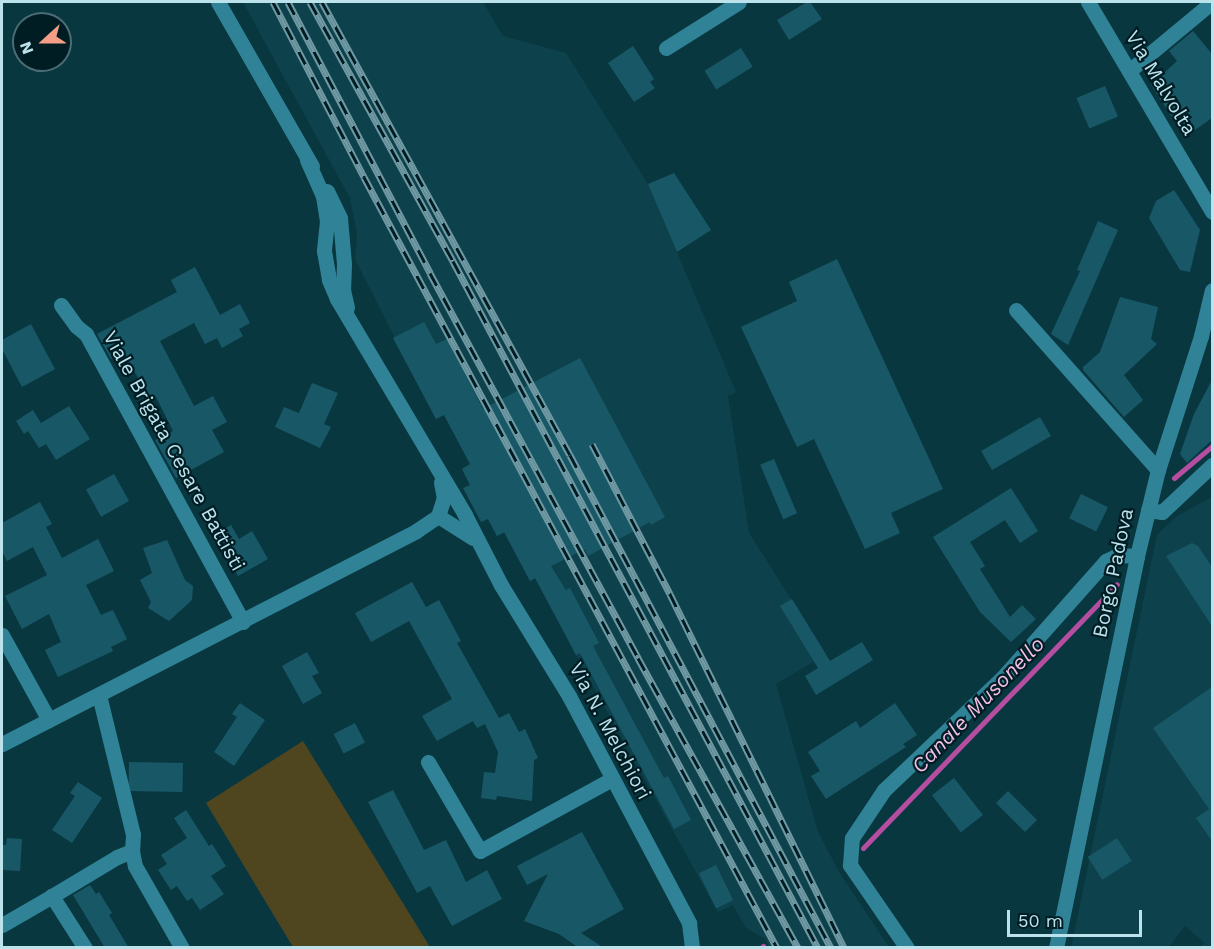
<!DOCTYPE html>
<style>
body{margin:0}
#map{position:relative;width:1214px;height:949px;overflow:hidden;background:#093740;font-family:"Work Sans",sans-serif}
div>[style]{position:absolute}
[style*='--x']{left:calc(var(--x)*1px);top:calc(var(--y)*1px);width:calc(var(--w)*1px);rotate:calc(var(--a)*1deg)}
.built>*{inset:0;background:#0d424d}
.green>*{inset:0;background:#4f4620}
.stream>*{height:5px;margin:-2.5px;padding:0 2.5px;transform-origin:2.5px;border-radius:2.5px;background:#b54da0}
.building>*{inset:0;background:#185866;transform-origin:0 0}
.minor>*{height:15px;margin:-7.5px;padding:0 7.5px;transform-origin:7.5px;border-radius:7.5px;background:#308396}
.rail>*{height:7px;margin-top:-3.5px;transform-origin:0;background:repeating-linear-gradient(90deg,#001d24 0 14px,#7099a3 0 28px);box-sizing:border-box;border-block:2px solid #7099a3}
span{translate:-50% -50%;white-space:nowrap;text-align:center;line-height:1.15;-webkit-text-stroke:4.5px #001d24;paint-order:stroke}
.street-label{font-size:20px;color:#bce2ec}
.water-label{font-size:21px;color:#f4bee6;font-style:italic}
.frame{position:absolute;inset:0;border:3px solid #bce2ec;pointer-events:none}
.north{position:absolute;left:12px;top:12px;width:60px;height:60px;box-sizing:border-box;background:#001d24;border:2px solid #4b6c74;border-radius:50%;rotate:249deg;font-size:16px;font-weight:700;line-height:24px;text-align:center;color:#bce2ec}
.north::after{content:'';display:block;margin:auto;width:21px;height:27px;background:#f49e87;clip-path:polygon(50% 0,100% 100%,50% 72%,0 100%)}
.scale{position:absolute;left:1007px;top:910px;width:135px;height:27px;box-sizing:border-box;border:3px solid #bce2ec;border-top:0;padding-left:8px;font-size:18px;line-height:21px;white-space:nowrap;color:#bce2ec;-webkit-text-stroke:4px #001d24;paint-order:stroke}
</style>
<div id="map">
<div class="built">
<i style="clip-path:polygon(243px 2px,483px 2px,503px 36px,566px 53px,648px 184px,736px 392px,728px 396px,749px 533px,826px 654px,776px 684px,818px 832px,839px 872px,889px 947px,769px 947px,765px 939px,746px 928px,733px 905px,718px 912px,576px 655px,594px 645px,566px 590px,553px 569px,530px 581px,505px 533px,497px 536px,462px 469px,470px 464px,444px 415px,436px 419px,355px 259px,357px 234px,350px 198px)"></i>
<i style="clip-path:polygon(1212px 497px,1212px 947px,1200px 947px,1205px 943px,1185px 926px,1169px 947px,1071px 948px,1157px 535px,1177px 516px)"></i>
</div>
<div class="green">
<i style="clip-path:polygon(303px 741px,430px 947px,293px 947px,206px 803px)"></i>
</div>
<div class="stream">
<i style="--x:1174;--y:478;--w:50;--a:-40.1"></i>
<i style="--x:863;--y:848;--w:366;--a:-46.1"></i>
<i style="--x:761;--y:948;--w:3;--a:-45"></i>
</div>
<div class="building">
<i style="clip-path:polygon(807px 2px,810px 2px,822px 19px,789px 40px,777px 20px)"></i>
<i style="clip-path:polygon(1193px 31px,1212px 54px,1212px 118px,1185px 137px,1151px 85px,1177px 61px,1169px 51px)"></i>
<i style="clip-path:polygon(633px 46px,654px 79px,650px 82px,655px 88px,634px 102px,608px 63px)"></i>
<i style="left:741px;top:48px;width:22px;height:43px;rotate:58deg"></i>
<i style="left:1105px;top:86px;width:33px;height:31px;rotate:67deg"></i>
<i style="clip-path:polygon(674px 173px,711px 230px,677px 252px,648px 184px)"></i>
<i style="clip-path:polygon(1174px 190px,1200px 230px,1190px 272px,1180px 270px,1149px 218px,1156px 201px)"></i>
<i style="clip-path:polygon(1098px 221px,1118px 230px,1068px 345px,1051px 334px,1080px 271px,1077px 270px)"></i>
<i style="clip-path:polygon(837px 259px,943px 489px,891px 513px,900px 533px,865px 549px,814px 439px,797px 447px,741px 327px,797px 301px,789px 282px)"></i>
<i style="clip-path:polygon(195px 267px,220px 315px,240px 304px,250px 323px,239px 329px,243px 336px,222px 348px,217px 338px,205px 344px,194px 323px,160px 341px,194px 406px,213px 396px,227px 422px,212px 430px,224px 452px,176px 478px,155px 440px,173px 431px,156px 397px,150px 400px,124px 352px,111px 359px,97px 334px,177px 292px,171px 280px)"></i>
<i style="clip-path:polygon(1120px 297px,1158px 307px,1151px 339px,1157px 344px,1124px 375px,1143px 400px,1124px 417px,1083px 370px,1083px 367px,1100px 352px)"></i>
<i style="clip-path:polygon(424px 322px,436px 344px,447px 339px,483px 409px,580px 358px,665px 517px,651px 525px,650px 522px,588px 556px,585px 549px,551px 566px,566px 590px,570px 588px,599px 643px,593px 646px,664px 778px,668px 776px,691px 820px,674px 829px,580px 653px,576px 655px,535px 578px,530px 581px,504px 532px,497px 536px,488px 519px,481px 522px,463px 488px,470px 485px,462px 469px,470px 464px,444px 415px,436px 419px,393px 338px)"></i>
<i style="clip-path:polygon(31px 324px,55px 369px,22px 387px,2px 349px,2px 340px)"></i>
<i style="clip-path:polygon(1212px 380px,1212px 440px,1187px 463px,1180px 454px,1194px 414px)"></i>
<i style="clip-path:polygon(312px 383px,338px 393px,324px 424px,331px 427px,320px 448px,275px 427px,284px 407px,299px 413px)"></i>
<i style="clip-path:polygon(69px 406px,90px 439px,56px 460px,46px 444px,39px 448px,28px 431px,24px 434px,16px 421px,33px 410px,41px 423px)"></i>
<i style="left:1040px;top:417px;width:22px;height:68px;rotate:60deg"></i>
<i style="left:774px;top:459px;width:59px;height:15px;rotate:67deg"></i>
<i style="left:114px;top:474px;width:31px;height:32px;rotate:61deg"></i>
<i style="clip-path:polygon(1011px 488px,1038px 531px,1020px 543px,1005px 520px,970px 542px,985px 566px,980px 569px,1010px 617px,1022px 605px,1036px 619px,1011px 642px,980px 612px,933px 537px)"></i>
<i style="left:1081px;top:494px;width:30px;height:27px;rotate:26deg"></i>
<i style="clip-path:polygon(40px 502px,52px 524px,46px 527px,62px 558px,98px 539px,114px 571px,86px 585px,101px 615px,113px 610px,127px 639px,111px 647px,113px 651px,58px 677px,45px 650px,61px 642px,49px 614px,22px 629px,5px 596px,47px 575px,33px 547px,7px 561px,2px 551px,2px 523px)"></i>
<i style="clip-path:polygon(231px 525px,239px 539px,252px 531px,268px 559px,238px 576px,214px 535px)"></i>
<i style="clip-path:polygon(167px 540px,185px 580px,193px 586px,192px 600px,169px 621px,148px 608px,151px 602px,140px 580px,152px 573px,143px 548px)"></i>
<i style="clip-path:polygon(1192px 543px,1198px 546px,1212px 567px,1212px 626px,1166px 556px)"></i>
<i style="clip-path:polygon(412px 582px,426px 607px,439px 600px,461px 641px,457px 643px,499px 718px,509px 713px,519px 732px,525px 729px,538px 758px,534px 760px,532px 801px,497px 796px,496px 800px,481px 798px,484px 772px,495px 773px,498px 752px,485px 724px,477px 728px,473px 721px,437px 741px,422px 716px,452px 699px,409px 621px,371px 642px,355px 613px)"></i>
<i style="clip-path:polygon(792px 599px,830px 661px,862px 642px,873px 660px,816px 695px,805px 676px,818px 668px,780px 606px)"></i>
<i style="clip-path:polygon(307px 652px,319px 673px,312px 676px,322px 693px,303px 704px,282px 666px)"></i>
<i style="clip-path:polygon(1212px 687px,1212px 841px,1196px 818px,1209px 809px,1153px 728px)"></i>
<i style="clip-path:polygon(240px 703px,265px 720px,234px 766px,214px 752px,237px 717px,232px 714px)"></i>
<i style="clip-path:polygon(895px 703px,917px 735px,903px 744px,906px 747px,826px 799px,811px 776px,820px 771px,808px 752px,856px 721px,860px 728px)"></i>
<i style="left:355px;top:723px;width:22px;height:24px;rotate:63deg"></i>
<i style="left:129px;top:762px;width:54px;height:29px;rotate:1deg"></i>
<i style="left:954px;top:778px;width:47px;height:28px;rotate:52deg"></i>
<i style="clip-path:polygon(78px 782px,102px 798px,72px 843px,52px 830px,75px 796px,70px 793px)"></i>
<i style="clip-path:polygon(393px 790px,424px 850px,446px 840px,466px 882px,487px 870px,502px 899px,452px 926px,430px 886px,417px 893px,368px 802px)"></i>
<i style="left:1008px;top:791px;width:41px;height:17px;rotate:45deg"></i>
<i style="clip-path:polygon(186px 810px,209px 846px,212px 844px,226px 866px,211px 876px,224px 894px,200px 910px,192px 898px,187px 901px,177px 886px,171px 890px,158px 870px,167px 864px,161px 855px,187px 838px,174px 818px)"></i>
<i style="clip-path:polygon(582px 832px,624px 909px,581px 933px,604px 948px,579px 948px,559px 934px,524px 921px,548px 874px,527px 885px,517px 866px)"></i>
<i style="clip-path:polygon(7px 838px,22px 839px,20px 871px,2px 870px,2px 845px,6px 845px)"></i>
<i style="left:1117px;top:838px;width:27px;height:35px;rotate:57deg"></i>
<i style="left:716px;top:865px;width:39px;height:19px;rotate:64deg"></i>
<i style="clip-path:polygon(90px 885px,96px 894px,99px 892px,112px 913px,109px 915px,129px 948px,105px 948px,73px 895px)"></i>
</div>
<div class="minor">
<i style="--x:218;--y:2;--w:189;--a:60.2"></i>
<i style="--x:1088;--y:2;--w:244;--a:59.4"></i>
<i style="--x:666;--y:48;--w:86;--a:-32.2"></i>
<i style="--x:1129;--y:71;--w:108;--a:-39.7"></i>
<i style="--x:307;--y:160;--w:39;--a:66"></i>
<i style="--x:323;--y:196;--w:25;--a:81"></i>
<i style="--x:327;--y:221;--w:30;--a:96"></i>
<i style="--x:324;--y:251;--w:29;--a:80"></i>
<i style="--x:329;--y:280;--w:21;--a:67"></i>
<i style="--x:337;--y:299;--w:251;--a:59.3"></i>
<i style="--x:465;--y:515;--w:79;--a:62.8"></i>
<i style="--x:501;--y:585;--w:130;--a:58.5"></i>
<i style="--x:569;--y:696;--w:257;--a:62.1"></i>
<i style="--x:689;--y:923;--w:25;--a:83"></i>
<i style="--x:327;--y:191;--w:30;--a:64"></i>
<i style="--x:340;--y:218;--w:46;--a:85"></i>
<i style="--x:344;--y:264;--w:26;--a:92"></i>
<i style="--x:343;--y:290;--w:18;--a:77"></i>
<i style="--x:61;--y:305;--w:26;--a:54"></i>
<i style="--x:76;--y:326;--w:13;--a:39"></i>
<i style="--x:86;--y:334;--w:328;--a:61.4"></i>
<i style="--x:1016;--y:310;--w:214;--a:48.4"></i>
<i style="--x:1148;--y:510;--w:14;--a:8"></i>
<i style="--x:1162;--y:512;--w:69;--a:-43.2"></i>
<i style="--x:438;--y:516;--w:41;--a:32.2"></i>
<i style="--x:2;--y:635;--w:97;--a:61.1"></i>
<i style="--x:99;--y:695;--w:143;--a:76.3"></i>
<i style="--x:133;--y:834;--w:17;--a:93"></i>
<i style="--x:132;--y:851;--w:15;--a:79"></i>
<i style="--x:135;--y:866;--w:95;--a:60.2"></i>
<i style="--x:2;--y:744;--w:466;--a:-27.2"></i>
<i style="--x:416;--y:531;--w:27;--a:-34"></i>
<i style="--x:438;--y:516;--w:19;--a:-72"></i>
<i style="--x:444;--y:498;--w:16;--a:-101"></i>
<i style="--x:428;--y:762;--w:103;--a:59.7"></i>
<i style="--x:480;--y:851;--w:150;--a:-28.6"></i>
<i style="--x:2;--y:925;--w:58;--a:-30.1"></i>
<i style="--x:85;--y:948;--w:62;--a:-122.4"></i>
<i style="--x:52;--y:896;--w:76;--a:-31"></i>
<i style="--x:117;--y:857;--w:16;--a:-22"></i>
<i style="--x:907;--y:948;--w:101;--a:-124.5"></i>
<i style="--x:850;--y:865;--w:27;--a:-86"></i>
<i style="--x:852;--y:838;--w:58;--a:-56.3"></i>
<i style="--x:884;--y:790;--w:163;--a:-43.5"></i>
<i style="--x:1002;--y:678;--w:157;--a:-48.4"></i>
<i style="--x:1106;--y:561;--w:13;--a:-27"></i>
<i style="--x:1118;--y:555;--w:19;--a:3"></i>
<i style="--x:1056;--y:948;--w:400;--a:-78.3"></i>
<i style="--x:1137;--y:556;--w:89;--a:-76.3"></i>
<i style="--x:1158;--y:470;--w:141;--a:-72.2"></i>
<i style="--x:1201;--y:336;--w:47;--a:-76.6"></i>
</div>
<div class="rail">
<i style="--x:273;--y:2;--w:197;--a:62.5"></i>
<i style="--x:364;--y:177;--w:875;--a:61.82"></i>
<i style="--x:288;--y:2;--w:306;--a:62.3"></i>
<i style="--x:430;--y:273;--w:438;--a:61.6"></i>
<i style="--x:638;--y:658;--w:331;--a:61.1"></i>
<i style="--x:310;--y:2;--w:296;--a:61.1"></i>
<i style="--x:453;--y:261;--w:778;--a:62.02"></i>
<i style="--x:322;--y:2;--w:516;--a:61.3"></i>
<i style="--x:570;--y:455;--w:558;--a:62.1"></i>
<i style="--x:592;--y:444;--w:169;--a:62.5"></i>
<i style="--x:670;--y:594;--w:394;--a:63.8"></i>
</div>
<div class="street-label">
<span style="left:1161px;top:83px;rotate:59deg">Via Malvolta</span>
<span style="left:174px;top:451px;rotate:61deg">Viale Brigata Cesare Battisti</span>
<span style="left:1113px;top:573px;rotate:-78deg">Borgo Padova</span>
<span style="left:610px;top:731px;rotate:62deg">Via N. Melchiori</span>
</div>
<div class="water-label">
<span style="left:978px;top:705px;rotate:-46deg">Canale Musonello</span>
</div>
<div class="frame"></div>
<div class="north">N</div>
<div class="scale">50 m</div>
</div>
